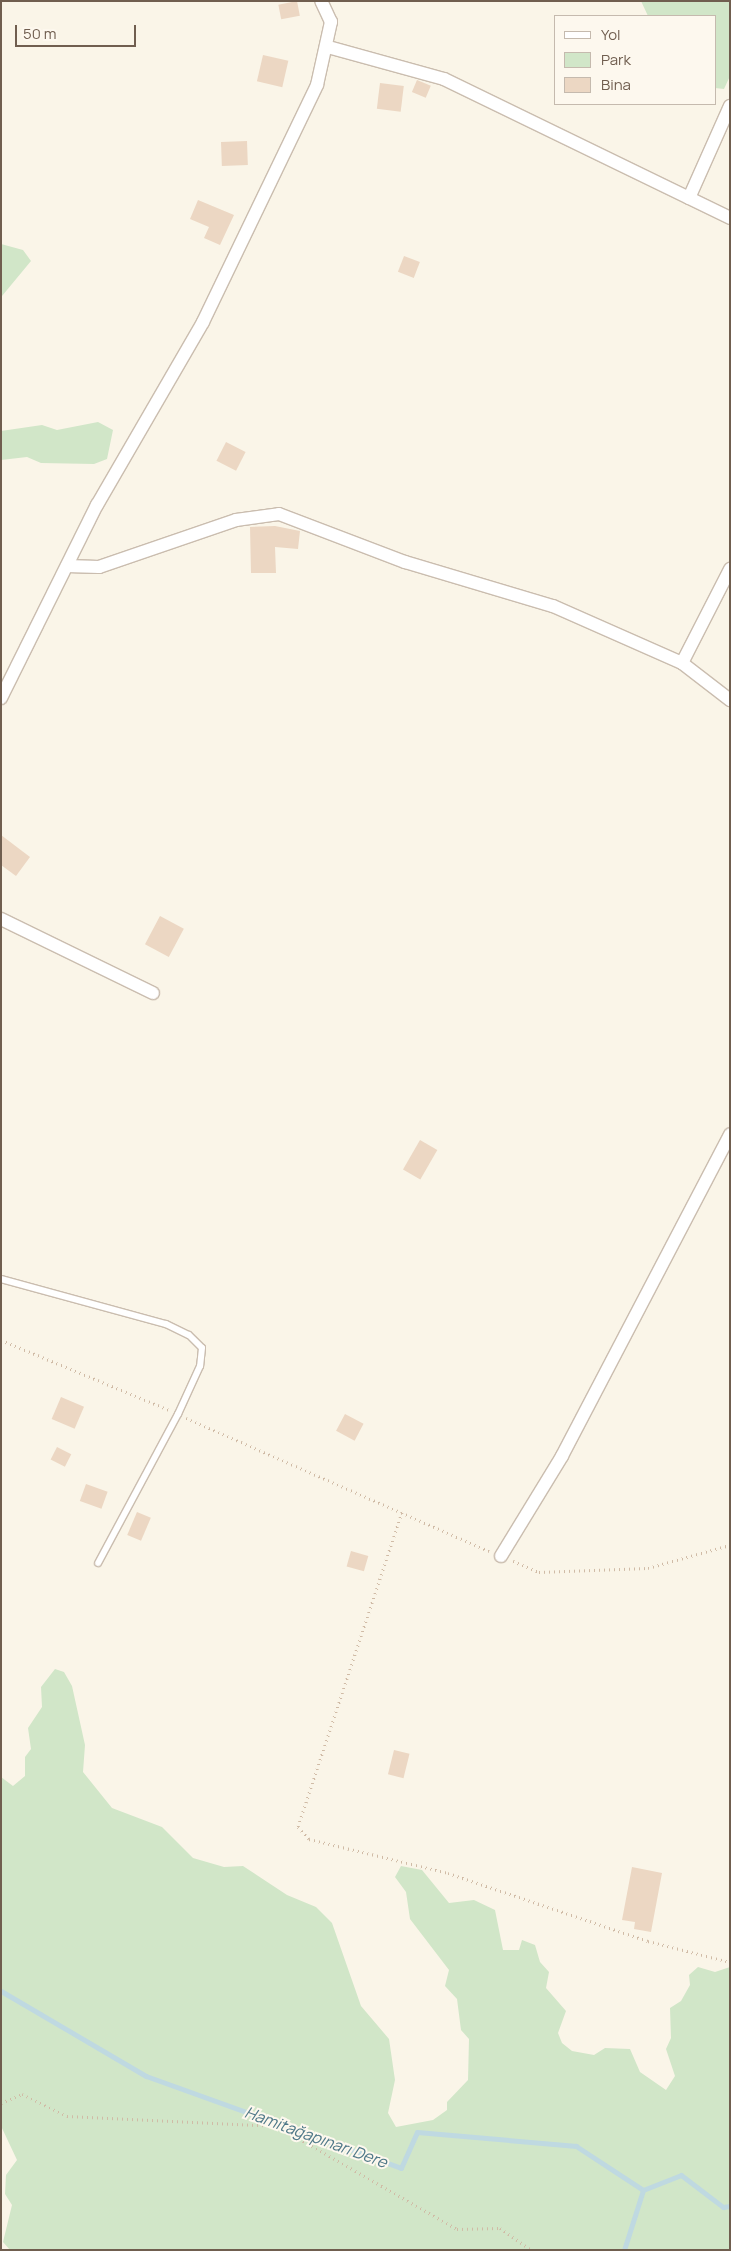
<!DOCTYPE html>
<meta charset="utf-8">
<style>
body{margin:0}
#map{position:relative;width:731px;height:2251px;overflow:hidden;background:#faf5e8;font-family:Manrope,sans-serif}
div>[style]{position:absolute}
[style*='--x']{left:calc(var(--x)*1px);top:calc(var(--y)*1px);width:calc(var(--w)*1px);rotate:calc(var(--a)*1deg)}
.green>*{inset:0;background:#d1e6c8}
.stream>*{height:5px;margin:-2.5px;padding:0 2.5px;transform-origin:2.5px;border-radius:2.5px;background:#bfd9e1}
.building>*{inset:0;background:#ecd7c3;transform-origin:0 0}
.path>*{height:3px;margin-top:-1.5px;transform-origin:0;background:repeating-linear-gradient(90deg,#d0bba6 0 1px,transparent 0 5px)}
.roads{filter:drop-shadow(1px 0 #cabdaf) drop-shadow(-1px 0 #cabdaf) drop-shadow(0 1px #cabdaf) drop-shadow(0 -1px #cabdaf)}
.service>*{height:6px;margin:-3px;padding:0 3px;transform-origin:3px;border-radius:3px;background:#fff}
.minor>*{height:12px;margin:-6px;padding:0 6px;transform-origin:6px;border-radius:6px;background:#fff}
span{translate:-50% -50%;white-space:nowrap;text-align:center;line-height:1.15;-webkit-text-stroke:4px #fdf8ee;paint-order:stroke}
.water-label{font-size:16px;color:#4f7888;font-style:italic}
.frame{position:absolute;inset:0;border:2px solid #705e4f;pointer-events:none}
.legend{position:absolute;left:554px;top:15px;width:162px;height:90px;box-sizing:border-box;background:#fdf8ee;border:1px solid #c5baae;margin:0;padding:6px 9px;list-style:none;font-size:15px;color:#705e4f}
.legend li{display:flex;align-items:center;gap:10px;height:25px}
.legend b{width:25px;border:1px solid #c5baae}
.scale{position:absolute;left:15px;top:25px;width:121px;height:22px;box-sizing:border-box;border:2px solid #705e4f;border-top:0;padding-left:6px;font-size:15px;line-height:18px;white-space:nowrap;color:#705e4f;-webkit-text-stroke:4px #fdf8ee;paint-order:stroke}
</style>
<div id="map">
<div class="green">
<i style="clip-path:polygon(641px 1px,730px 1px,730px 76px,724px 89px,715px 88px,715px 16px,648px 16px)"></i>
<i style="clip-path:polygon(1px 244px,23px 250px,31px 261px,2px 296px,1px 312px)"></i>
<i style="clip-path:polygon(98px 422px,113px 430px,107px 459px,94px 464px,41px 463px,27px 457px,1px 460px,1px 431px,42px 425px,57px 430px)"></i>
<i style="clip-path:polygon(55px 1669px,64px 1672px,72px 1686px,85px 1745px,83px 1772px,112px 1808px,162px 1827px,193px 1858px,224px 1867px,243px 1866px,287px 1895px,316px 1907px,332px 1923px,361px 2006px,389px 2039px,395px 2080px,388px 2113px,396px 2127px,433px 2120px,447px 2110px,447px 2102px,468px 2080px,469px 2039px,461px 2030px,457px 1999px,445px 1986px,449px 1970px,410px 1919px,406px 1892px,395px 1877px,401px 1866px,422px 1870px,449px 1903px,474px 1900px,495px 1910px,503px 1950px,519px 1950px,522px 1940px,535px 1945px,540px 1962px,549px 1972px,546px 1988px,566px 2011px,558px 2033px,562px 2043px,572px 2051px,594px 2055px,605px 2048px,630px 2049px,640px 2072px,666px 2090px,675px 2076px,666px 2049px,671px 2038px,670px 2008px,681px 2001px,690px 1985px,689px 1975px,698px 1967px,715px 1972px,730px 1967px,730px 2250px,10px 2250px,3px 2242px,12px 2205px,5px 2194px,6px 2175px,17px 2160px,1px 2126px,1px 1777px,13px 1786px,25px 1776px,25px 1757px,31px 1749px,28px 1728px,42px 1707px,41px 1687px)"></i>
</div>
<div class="stream">
<i style="--x:1;--y:1991;--w:168;--a:30.4"></i>
<i style="--x:146;--y:2076;--w:271;--a:19.8"></i>
<i style="--x:401;--y:2168;--w:39;--a:-66"></i>
<i style="--x:417;--y:2132;--w:160;--a:5"></i>
<i style="--x:576;--y:2146;--w:80;--a:33.3"></i>
<i style="--x:643;--y:2190;--w:41;--a:-21.5"></i>
<i style="--x:681;--y:2175;--w:53;--a:37.3"></i>
<i style="--x:723;--y:2207;--w:7;--a:-8"></i>
<i style="--x:624;--y:2250;--w:63;--a:-72.4"></i>
</div>
<div class="building">
<i style="left:297px;top:1px;width:15px;height:19px;rotate:79deg"></i>
<i style="left:263px;top:55px;width:26px;height:27px;rotate:13deg"></i>
<i style="left:417px;top:80px;width:15px;height:13px;rotate:23deg"></i>
<i style="left:380px;top:83px;width:24px;height:26px;rotate:7deg"></i>
<i style="left:247px;top:141px;width:24px;height:26px;rotate:88deg"></i>
<i style="clip-path:polygon(198px 200px,234px 215px,220px 245px,204px 238px,209px 227px,190px 219px)"></i>
<i style="left:404px;top:256px;width:17px;height:17px;rotate:21deg"></i>
<i style="left:226px;top:442px;width:22px;height:21px;rotate:27deg"></i>
<i style="clip-path:polygon(275px 526px,300px 531px,298px 549px,275px 547px,276px 573px,251px 573px,250px 527px)"></i>
<i style="clip-path:polygon(1px 835px,30px 857px,16px 876px,1px 865px)"></i>
<i style="left:160px;top:916px;width:27px;height:32px;rotate:28deg"></i>
<i style="left:420px;top:1140px;width:20px;height:34px;rotate:30deg"></i>
<i style="left:61px;top:1397px;width:25px;height:24px;rotate:23deg"></i>
<i style="left:345px;top:1414px;width:21px;height:19px;rotate:28deg"></i>
<i style="left:57px;top:1447px;width:16px;height:14px;rotate:27deg"></i>
<i style="left:86px;top:1484px;width:23px;height:18px;rotate:20deg"></i>
<i style="left:137px;top:1512px;width:15px;height:25px;rotate:23deg"></i>
<i style="left:351px;top:1551px;width:18px;height:16px;rotate:16deg"></i>
<i style="left:394px;top:1750px;width:16px;height:25px;rotate:14deg"></i>
<i style="clip-path:polygon(632px 1867px,662px 1873px,651px 1932px,634px 1929px,635px 1922px,622px 1920px)"></i>
</div>
<div class="path">
<i style="--x:1;--y:1340;--w:182;--a:22.6"></i>
<i style="--x:186;--y:1418;--w:331;--a:23.7"></i>
<i style="--x:402;--y:1512;--w:332;--a:108.3"></i>
<i style="--x:298;--y:1827;--w:16;--a:47"></i>
<i style="--x:309;--y:1839;--w:143;--a:13.7"></i>
<i style="--x:448;--y:1873;--w:211;--a:18.8"></i>
<i style="--x:648;--y:1941;--w:85;--a:14.4"></i>
<i style="--x:513;--y:1561;--w:28;--a:23"></i>
<i style="--x:539;--y:1572;--w:109;--a:-2.1"></i>
<i style="--x:648;--y:1568;--w:85;--a:-15.7"></i>
<i style="--x:1;--y:2103;--w:23;--a:-23"></i>
<i style="--x:22;--y:2094;--w:50;--a:26.1"></i>
<i style="--x:67;--y:2116;--w:210;--a:2.7"></i>
<i style="--x:277;--y:2126;--w:207;--a:29.8"></i>
<i style="--x:457;--y:2229;--w:43;--a:-1.3"></i>
<i style="--x:500;--y:2228;--w:39;--a:35"></i>
</div>
<div class="roads">
<div class="service">
<i style="--x:1;--y:1279;--w:171;--a:15.3"></i>
<i style="--x:166;--y:1324;--w:25;--a:26"></i>
<i style="--x:189;--y:1335;--w:18;--a:45"></i>
<i style="--x:202;--y:1348;--w:18;--a:96"></i>
<i style="--x:200;--y:1366;--w:53;--a:114.6"></i>
<i style="--x:178;--y:1414;--w:169;--a:118.2"></i>
</div>
<div class="minor">
<i style="--x:328;--y:47;--w:120;--a:15.4"></i>
<i style="--x:444;--y:79;--w:318;--a:25.9"></i>
<i style="--x:689;--y:198;--w:101;--a:-66"></i>
<i style="--x:67;--y:566;--w:32;--a:2"></i>
<i style="--x:99;--y:567;--w:145;--a:-18.9"></i>
<i style="--x:236;--y:520;--w:43;--a:-7.9"></i>
<i style="--x:279;--y:514;--w:135;--a:20.9"></i>
<i style="--x:405;--y:562;--w:154;--a:16.6"></i>
<i style="--x:553;--y:606;--w:141;--a:23.8"></i>
<i style="--x:682;--y:663;--w:61;--a:37.6"></i>
<i style="--x:682;--y:663;--w:106;--a:-62.9"></i>
<i style="--x:1;--y:698;--w:216;--a:-63.6"></i>
<i style="--x:97;--y:505;--w:211;--a:-59.9"></i>
<i style="--x:203;--y:322;--w:263;--a:-64.3"></i>
<i style="--x:317;--y:85;--w:65;--a:-77.5"></i>
<i style="--x:331;--y:22;--w:23;--a:-115"></i>
<i style="--x:1;--y:919;--w:169;--a:26"></i>
<i style="--x:501;--y:1556;--w:117;--a:-58.6"></i>
<i style="--x:562;--y:1456;--w:363;--a:-62.4"></i>
</div>
</div>
<div class="water-label">
<span style="left:316px;top:2137px;rotate:20deg">Hamitağapınarı Dere</span>
</div>
<div class="frame"></div>
<ul class="legend">
<li><b style="height:6px;background:#fff"></b>Yol</li>
<li><b style="height:14px;background:#d1e6c8"></b>Park</li>
<li><b style="height:14px;background:#ecd7c3"></b>Bina</li>
</ul>
<div class="scale">50 m</div>
</div>
